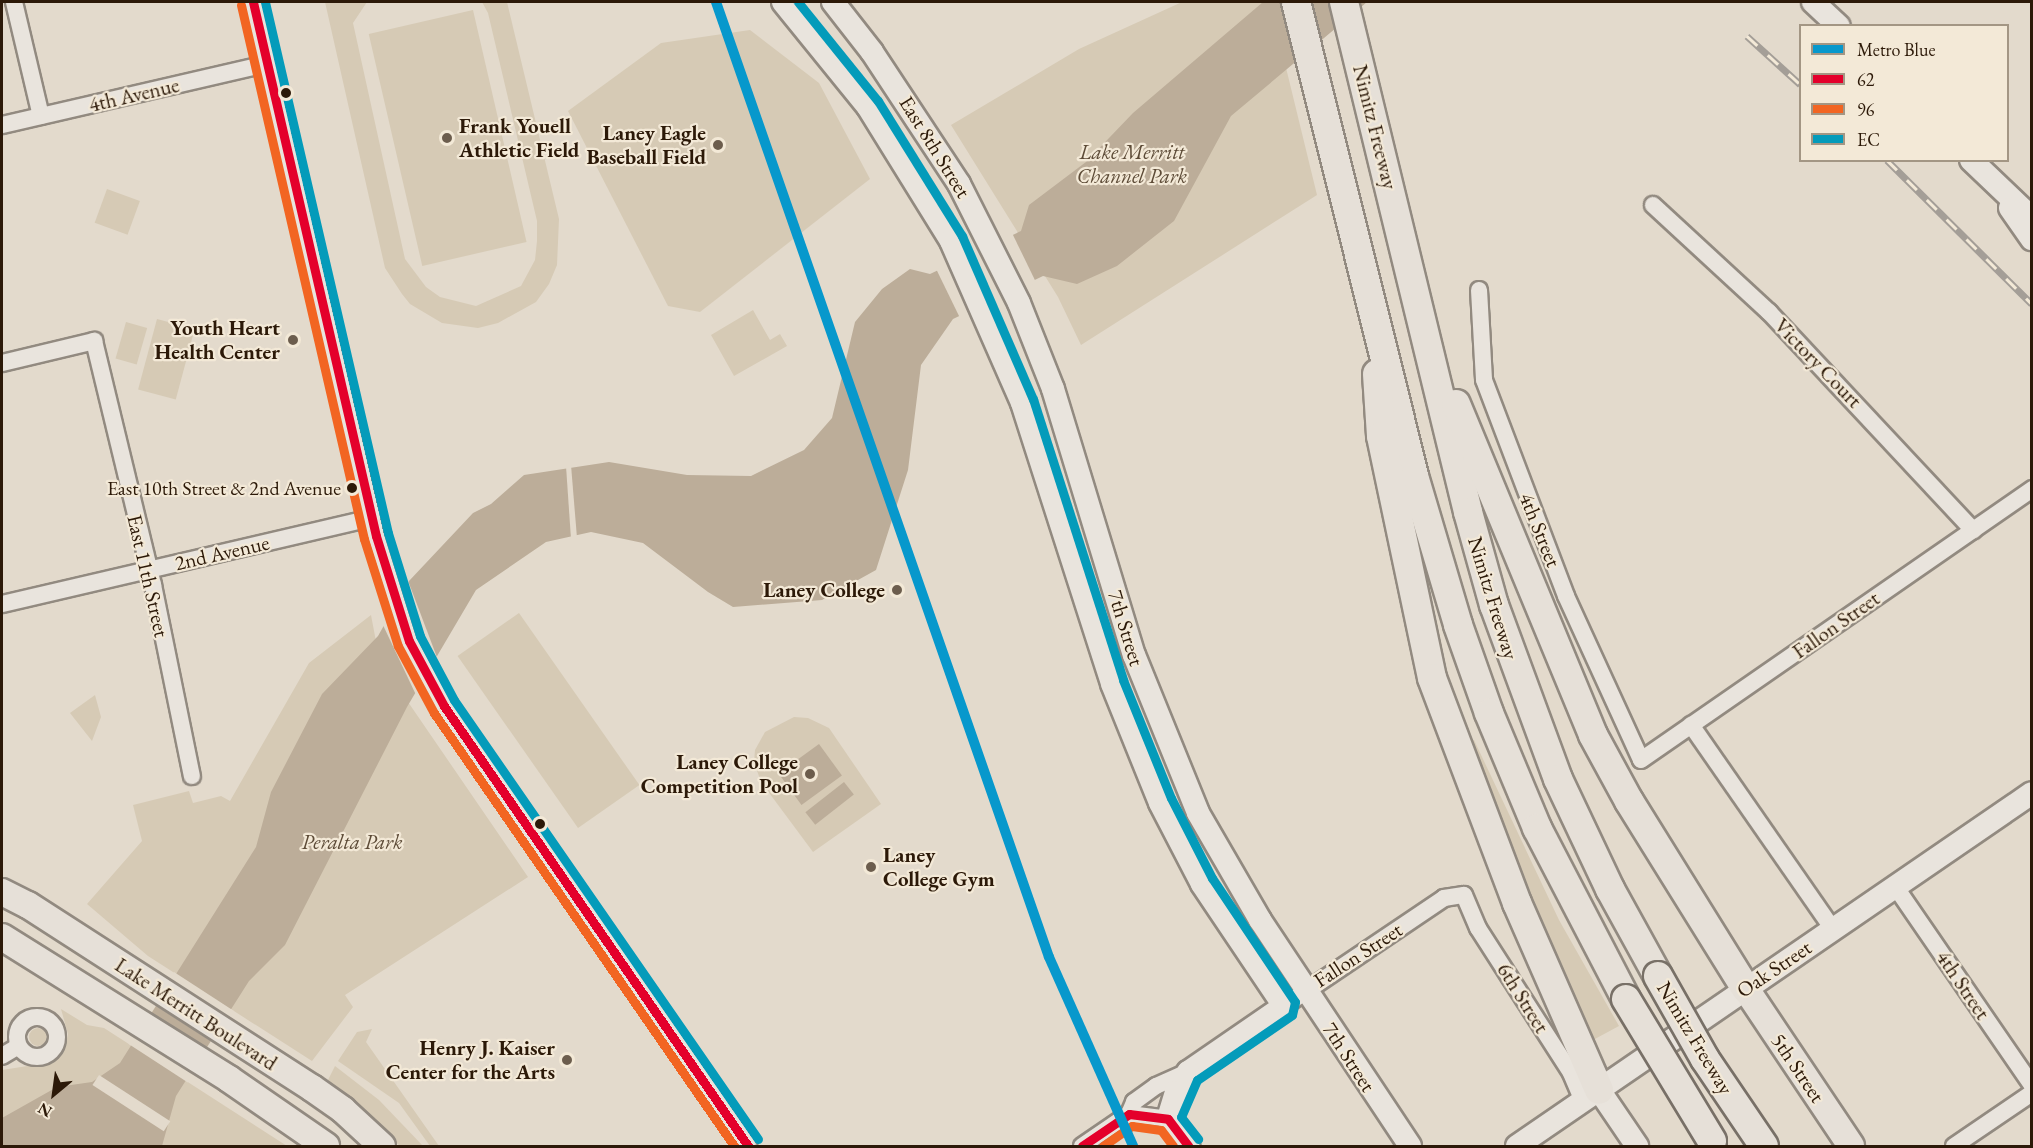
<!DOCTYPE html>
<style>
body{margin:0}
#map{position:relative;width:2033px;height:1148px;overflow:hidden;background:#e3dacc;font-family:"EB Garamond",serif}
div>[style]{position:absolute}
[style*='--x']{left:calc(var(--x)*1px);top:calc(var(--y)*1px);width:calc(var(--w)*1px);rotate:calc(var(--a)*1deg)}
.green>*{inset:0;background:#d6cab5;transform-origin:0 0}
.round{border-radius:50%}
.water>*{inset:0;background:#bcad99;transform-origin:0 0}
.pier>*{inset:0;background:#e3dacc;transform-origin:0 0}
.roads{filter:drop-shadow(2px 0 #928a80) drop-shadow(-2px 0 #928a80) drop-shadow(0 2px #928a80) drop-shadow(0 -2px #928a80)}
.minor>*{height:16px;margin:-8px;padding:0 8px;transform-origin:8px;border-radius:8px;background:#e9e4dd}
.minor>.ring{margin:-8px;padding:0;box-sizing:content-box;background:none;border:16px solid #e9e4dd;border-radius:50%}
.secondary>*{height:22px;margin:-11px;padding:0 11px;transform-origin:11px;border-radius:11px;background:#e9e4dd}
.primary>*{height:26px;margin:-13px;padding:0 13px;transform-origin:13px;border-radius:13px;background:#e6e0d8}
.motorway>*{height:28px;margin:-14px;padding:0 14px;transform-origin:14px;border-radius:14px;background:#e6e0d8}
.rail>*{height:7px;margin-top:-3.5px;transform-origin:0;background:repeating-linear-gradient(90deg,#f3e9d7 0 14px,#a49e97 0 28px);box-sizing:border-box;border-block:2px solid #a49e97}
.bridges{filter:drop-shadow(2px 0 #787067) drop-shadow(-2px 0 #787067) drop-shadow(0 2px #787067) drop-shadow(0 -2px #787067)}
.motorway-bridge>*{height:28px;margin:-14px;padding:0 14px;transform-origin:14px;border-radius:14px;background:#e6e0d8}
.bus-1>*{height:9px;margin:-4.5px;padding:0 4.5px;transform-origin:4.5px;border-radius:4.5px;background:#e4002b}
.bus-2>*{height:9px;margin:-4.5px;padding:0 4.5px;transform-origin:4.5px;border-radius:4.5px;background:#f26522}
.bus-3>*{height:9px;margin:-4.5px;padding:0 4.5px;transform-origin:4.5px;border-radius:4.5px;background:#049bba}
.metro-1>*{height:10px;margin:-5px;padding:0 5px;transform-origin:5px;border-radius:5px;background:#0798cc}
.dots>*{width:16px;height:16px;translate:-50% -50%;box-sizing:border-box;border:3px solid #f3e9d7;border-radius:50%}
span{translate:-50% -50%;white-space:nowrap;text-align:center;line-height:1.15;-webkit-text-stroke:4.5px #f3e9d7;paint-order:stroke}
.bus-label{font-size:20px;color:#2c1908}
.right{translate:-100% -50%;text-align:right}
.street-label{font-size:21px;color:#2c1908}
.poi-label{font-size:21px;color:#2c1908;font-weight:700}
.left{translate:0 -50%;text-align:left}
.park-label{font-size:21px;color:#5c4a36;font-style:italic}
.frame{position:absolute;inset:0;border:3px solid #2c1908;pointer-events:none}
.legend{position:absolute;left:1799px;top:24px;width:210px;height:138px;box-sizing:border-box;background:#f3e9d7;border:2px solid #a39684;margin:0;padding:8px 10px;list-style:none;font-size:18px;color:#2c1908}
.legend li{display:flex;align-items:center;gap:12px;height:30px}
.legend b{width:30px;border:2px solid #a39684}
.north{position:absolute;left:24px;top:1064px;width:60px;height:60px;-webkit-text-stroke:4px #f3e9d7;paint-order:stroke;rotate:209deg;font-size:16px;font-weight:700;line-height:24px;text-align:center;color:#2c1908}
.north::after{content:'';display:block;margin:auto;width:21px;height:27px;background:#2c1908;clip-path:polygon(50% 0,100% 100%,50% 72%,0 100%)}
</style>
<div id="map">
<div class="green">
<i style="clip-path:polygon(325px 2px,367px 2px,353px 23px,405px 259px,426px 287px,440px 297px,476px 306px,521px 286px,535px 260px,537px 241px,537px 221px,488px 13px,482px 2px,507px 2px,559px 219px,557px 265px,549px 284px,536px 302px,498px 323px,478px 328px,442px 323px,410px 304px,402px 294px,385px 268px)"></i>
<i style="clip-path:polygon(1182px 2px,1270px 2px,1317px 195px,1081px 345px,1058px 297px,951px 125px,1079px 49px)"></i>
<i style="left:473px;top:10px;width:238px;height:107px;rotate:77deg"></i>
<i style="clip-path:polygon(750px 30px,819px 83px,870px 179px,700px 312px,668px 306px,568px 111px,661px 43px)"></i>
<i style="left:107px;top:189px;width:35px;height:36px;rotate:20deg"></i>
<i style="clip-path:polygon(753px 310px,770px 340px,780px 334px,787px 346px,734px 376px,711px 335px)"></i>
<i style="left:157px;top:319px;width:39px;height:73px;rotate:15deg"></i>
<i style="left:126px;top:322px;width:22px;height:38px;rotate:16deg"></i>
<i style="left:519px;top:613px;width:210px;height:75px;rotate:55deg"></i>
<i style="clip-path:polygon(371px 615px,378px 652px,406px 699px,528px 877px,345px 995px,353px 1007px,312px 1061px,148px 956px,87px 904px,142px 841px,133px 805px,189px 791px,193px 803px,221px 796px,230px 801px,309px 663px)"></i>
<i style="clip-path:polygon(95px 695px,101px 717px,92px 741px,70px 713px)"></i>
<i style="clip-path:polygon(794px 717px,808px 718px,829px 728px,881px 804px,813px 852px,761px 782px,754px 762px,755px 750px,765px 732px)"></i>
<i style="clip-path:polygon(1474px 740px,1559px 920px,1619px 1026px,1593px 1040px,1536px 925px,1464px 744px)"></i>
<i style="clip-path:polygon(61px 1009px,87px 1025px,104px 1028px,287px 1146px,2px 1146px,2px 1070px,53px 1062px,64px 1051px,68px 1034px)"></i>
<i class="round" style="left:29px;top:1028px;width:18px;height:18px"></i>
<i style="clip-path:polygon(372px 1029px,366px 1042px,439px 1146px,430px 1146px,399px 1103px,338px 1061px,357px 1032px)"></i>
<i style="clip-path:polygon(335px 1066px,379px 1100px,423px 1146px,400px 1146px,332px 1086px,328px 1080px)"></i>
</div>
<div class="water">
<i style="clip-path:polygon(1263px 2px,1367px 2px,1231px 116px,1174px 221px,1117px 266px,1077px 284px,1043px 276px,953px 319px,921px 365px,908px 470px,876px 570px,822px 600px,733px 607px,708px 592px,643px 543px,591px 532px,546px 542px,476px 590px,407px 707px,285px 945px,249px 981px,176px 1096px,162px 1146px,2px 1146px,2px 1118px,57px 1087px,92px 1082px,120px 1063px,256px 847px,271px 792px,322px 694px,378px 636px,409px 581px,473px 513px,491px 504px,524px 475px,609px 462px,687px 475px,751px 476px,804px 450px,832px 418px,855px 322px,882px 289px,910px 269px,930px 274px,1021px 231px,1029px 205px,1086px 162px,1133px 113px)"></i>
<i style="left:819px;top:744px;width:39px;height:50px;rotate:54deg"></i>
<i style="left:844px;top:782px;width:16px;height:49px;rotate:52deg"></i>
</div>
<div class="pier">
<i style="left:1012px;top:233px;width:55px;height:84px;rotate:64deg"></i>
<i style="clip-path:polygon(571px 465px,577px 538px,571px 539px,566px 466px)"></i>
<i style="clip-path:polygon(407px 578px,438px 660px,417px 697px,382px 623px)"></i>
<i style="left:174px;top:972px;width:72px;height:38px;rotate:33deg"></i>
<i style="left:149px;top:1012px;width:71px;height:38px;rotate:33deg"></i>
<i style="left:99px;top:1075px;width:85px;height:12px;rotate:33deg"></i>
</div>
<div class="roads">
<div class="minor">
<i style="--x:14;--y:2;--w:117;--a:76.7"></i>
<i style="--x:253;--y:2;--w:548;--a:77.03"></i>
<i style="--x:376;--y:536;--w:110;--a:72.6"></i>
<i style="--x:409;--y:641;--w:74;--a:61.7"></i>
<i style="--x:444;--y:706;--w:535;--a:55.36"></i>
<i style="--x:2;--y:125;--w:272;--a:-13"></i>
<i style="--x:1653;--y:205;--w:158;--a:42.7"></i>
<i style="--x:1769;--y:312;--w:299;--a:46.9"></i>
<i style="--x:1479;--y:290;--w:90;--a:86.8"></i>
<i style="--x:1484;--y:380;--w:231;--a:69.2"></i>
<i style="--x:1566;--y:596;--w:180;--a:65.4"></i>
<i style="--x:1641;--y:760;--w:476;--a:-34.7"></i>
<i style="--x:2;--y:363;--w:95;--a:-13.4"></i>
<i style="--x:94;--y:341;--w:251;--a:76.4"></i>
<i style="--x:153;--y:585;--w:195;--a:78.5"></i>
<i style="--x:2;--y:604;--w:380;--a:-13.1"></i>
<i style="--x:1691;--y:725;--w:249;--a:55.2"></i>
<i style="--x:1895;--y:886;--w:242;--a:55.5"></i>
<i style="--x:1284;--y:1006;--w:193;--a:-34"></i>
<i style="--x:1444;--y:898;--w:20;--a:-9"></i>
<i style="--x:1464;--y:895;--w:36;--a:67"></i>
<i style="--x:1478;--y:928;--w:172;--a:57.3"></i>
<i style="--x:1571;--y:1073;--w:30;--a:67"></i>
<i class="ring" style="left:17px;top:1017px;width:24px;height:24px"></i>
<i style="--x:2;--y:1056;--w:17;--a:-31"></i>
<i style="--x:1129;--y:1114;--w:39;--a:7"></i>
<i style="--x:1082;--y:1146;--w:57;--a:-34.2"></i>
<i style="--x:1129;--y:1114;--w:13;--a:-67"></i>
<i style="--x:1134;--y:1102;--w:27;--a:-36"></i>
<i style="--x:1156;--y:1086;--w:35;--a:-24"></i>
<i style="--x:1954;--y:1146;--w:94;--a:-34.2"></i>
</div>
<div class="secondary">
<i style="--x:783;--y:2;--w:135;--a:51"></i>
<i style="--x:868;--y:107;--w:158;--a:58.2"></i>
<i style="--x:951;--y:241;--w:177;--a:66.3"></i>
<i style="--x:1022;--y:403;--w:295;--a:72.2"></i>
<i style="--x:1112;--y:684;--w:128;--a:68"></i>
<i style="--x:1160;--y:803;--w:91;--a:62.6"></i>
<i style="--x:1202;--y:884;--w:147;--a:56.1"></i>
<i style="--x:1284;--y:1006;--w:116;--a:145.5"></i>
<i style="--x:1188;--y:1072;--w:23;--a:121"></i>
<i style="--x:1176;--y:1092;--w:28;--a:107"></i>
<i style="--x:1168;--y:1119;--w:34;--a:53"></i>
<i style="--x:833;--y:2;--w:63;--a:52"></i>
<i style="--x:872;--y:52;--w:158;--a:56.6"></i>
<i style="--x:959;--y:184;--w:133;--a:63.2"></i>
<i style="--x:1019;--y:303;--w:92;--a:68.4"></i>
<i style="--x:1053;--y:389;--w:278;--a:73.1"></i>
<i style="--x:1134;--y:655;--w:170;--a:67.9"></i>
<i style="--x:1198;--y:813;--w:124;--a:59.9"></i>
<i style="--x:1260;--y:920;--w:271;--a:56.4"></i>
<i style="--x:1813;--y:2;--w:35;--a:43"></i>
<i style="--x:1971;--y:160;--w:84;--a:43.6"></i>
<i style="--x:2010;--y:208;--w:38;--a:55"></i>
<i style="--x:1599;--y:1090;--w:68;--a:55.8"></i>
<i style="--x:1517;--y:1146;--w:624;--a:-34.43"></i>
</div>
<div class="primary">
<i style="--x:2;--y:892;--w:29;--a:27"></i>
<i style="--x:28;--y:905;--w:338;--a:32.8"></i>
<i style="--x:312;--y:1088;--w:38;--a:35"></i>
<i style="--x:343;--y:1110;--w:53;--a:42.7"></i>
<i style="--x:2;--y:937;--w:268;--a:32"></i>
<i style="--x:229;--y:1079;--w:118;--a:34.6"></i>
<i style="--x:1746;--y:989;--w:189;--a:56.2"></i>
</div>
<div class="motorway">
<i style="--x:1296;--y:2;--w:488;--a:76"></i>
<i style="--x:1414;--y:476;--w:155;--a:73.5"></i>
<i style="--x:1458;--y:625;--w:93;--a:70.6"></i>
<i style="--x:1489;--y:713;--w:125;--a:67.3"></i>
<i style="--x:1537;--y:828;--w:193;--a:62.5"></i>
<i style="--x:1344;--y:2;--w:525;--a:76.33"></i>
<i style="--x:1468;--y:512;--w:97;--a:74.4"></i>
<i style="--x:1494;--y:605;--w:185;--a:69.8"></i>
<i style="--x:1558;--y:779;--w:122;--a:64.7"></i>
<i style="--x:1610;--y:889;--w:99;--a:61.1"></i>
<i style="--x:1377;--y:374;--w:62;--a:86.3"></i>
<i style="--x:1381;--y:436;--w:247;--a:78.1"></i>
<i style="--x:1432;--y:678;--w:241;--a:69.3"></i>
<i style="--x:1517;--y:903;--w:204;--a:66.3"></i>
<i style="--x:1456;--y:404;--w:358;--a:67.5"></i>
<i style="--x:1593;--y:735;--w:75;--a:61.4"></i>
<i style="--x:1629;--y:801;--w:221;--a:58.1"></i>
</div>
</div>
<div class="rail">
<i style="--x:1747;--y:36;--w:72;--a:42.2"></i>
<i style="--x:1887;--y:160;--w:204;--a:44.8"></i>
</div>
<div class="bridges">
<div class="motorway-bridge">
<i style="--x:1658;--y:976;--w:95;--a:60.5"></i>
<i style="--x:1705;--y:1059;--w:105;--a:55.9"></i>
<i style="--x:1626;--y:999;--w:166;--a:58.8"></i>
</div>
</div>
<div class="bus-1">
<i style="--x:253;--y:2;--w:548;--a:77.03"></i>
<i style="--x:376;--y:536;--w:110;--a:72.6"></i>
<i style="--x:409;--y:641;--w:74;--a:61.7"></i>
<i style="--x:444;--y:706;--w:535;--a:55.36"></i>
<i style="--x:1082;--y:1146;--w:57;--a:-34.2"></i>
<i style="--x:1129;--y:1114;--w:39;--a:7"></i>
<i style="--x:1168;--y:1119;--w:34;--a:53"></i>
</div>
<div class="bus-2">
<i style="--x:241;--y:5;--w:548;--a:77.03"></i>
<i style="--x:364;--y:539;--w:112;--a:72.4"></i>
<i style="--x:398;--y:646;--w:76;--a:61.8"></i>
<i style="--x:434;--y:713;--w:527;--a:55.28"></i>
<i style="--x:1103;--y:1146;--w:35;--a:-35"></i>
<i style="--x:1132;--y:1126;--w:29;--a:8"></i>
<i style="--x:1161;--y:1130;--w:20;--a:53"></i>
</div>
<div class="bus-3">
<i style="--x:265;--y:2;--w:545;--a:76.96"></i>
<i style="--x:388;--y:533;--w:108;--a:72.7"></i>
<i style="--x:420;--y:636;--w:72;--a:62"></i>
<i style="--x:454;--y:700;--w:534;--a:55.3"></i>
<i style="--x:798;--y:2;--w:127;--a:51.1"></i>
<i style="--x:878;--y:101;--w:159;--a:58.1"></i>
<i style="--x:962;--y:236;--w:178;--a:66.5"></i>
<i style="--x:1033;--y:399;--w:295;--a:72.2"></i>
<i style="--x:1123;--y:680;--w:127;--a:67.9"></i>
<i style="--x:1171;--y:798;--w:90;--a:62.9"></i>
<i style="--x:1212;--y:878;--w:149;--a:56.2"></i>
<i style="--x:1295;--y:1002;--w:13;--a:103"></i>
<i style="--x:1292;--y:1015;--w:115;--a:145.6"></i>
<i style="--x:1197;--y:1080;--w:40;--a:113.4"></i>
<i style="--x:1181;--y:1117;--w:28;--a:52"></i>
</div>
<div class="metro-1">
<i style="--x:716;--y:2;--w:1011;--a:70.78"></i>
<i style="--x:1049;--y:957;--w:207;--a:66"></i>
</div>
<div class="dots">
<i style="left:286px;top:93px;background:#2c1908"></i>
<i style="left:447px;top:138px;background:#6c5d4d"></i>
<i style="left:718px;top:145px;background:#6c5d4d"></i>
<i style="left:293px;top:340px;background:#6c5d4d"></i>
<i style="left:352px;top:488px;background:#2c1908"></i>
<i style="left:897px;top:590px;background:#6c5d4d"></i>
<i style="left:810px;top:774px;background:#6c5d4d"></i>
<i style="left:540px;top:824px;background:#2c1908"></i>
<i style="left:871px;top:867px;background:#6c5d4d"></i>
<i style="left:567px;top:1060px;background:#6c5d4d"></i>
</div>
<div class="bus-label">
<span class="right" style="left:341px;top:488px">East 10th Street &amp; 2nd Avenue</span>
</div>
<div class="street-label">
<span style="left:134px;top:95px;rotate:-13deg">4th Avenue</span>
<span style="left:1375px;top:127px;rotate:76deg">Nimitz Freeway</span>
<span style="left:935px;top:147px;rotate:58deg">East 8th Street</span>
<span style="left:1818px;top:363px;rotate:46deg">Victory Court</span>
<span style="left:1540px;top:530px;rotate:68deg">4th Street</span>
<span style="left:222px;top:553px;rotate:-13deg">2nd Avenue</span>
<span style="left:148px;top:576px;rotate:77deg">East 11th Street</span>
<span style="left:1493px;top:598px;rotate:73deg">Nimitz Freeway</span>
<span style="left:1836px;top:625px;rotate:-35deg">Fallon Street</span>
<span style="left:1126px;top:628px;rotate:73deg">7th Street</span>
<span style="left:1358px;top:955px;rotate:-33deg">Fallon Street</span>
<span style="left:1774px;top:969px;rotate:-34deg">Oak Street</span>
<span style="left:1963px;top:985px;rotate:56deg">4th Street</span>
<span style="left:1523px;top:998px;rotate:58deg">6th Street</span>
<span style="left:196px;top:1014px;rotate:33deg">Lake Merritt Boulevard</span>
<span style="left:1695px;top:1038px;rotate:59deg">Nimitz Freeway</span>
<span style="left:1349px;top:1057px;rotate:57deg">7th Street</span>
<span style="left:1798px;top:1068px;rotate:56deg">5th Street</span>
</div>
<div class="poi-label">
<span class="left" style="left:459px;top:138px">Frank Youell<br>Athletic Field</span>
<span class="right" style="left:706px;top:145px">Laney Eagle<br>Baseball Field</span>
<span class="right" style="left:280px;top:340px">Youth Heart<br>Health Center</span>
<span class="right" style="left:885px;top:590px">Laney College</span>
<span class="right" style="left:798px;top:774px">Laney College<br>Competition Pool</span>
<span class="left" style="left:883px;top:867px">Laney<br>College Gym</span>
<span class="right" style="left:555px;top:1060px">Henry J. Kaiser<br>Center for the Arts</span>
</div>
<div class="park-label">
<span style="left:1132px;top:164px">Lake Merritt<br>Channel Park</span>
<span style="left:352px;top:842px">Peralta Park</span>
</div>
<div class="frame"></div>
<ul class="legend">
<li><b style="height:8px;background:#0798cc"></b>Metro Blue</li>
<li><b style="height:8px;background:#e4002b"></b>62</li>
<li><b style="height:8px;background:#f26522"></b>96</li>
<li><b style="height:8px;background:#049bba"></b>EC</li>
</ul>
<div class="north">N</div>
</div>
